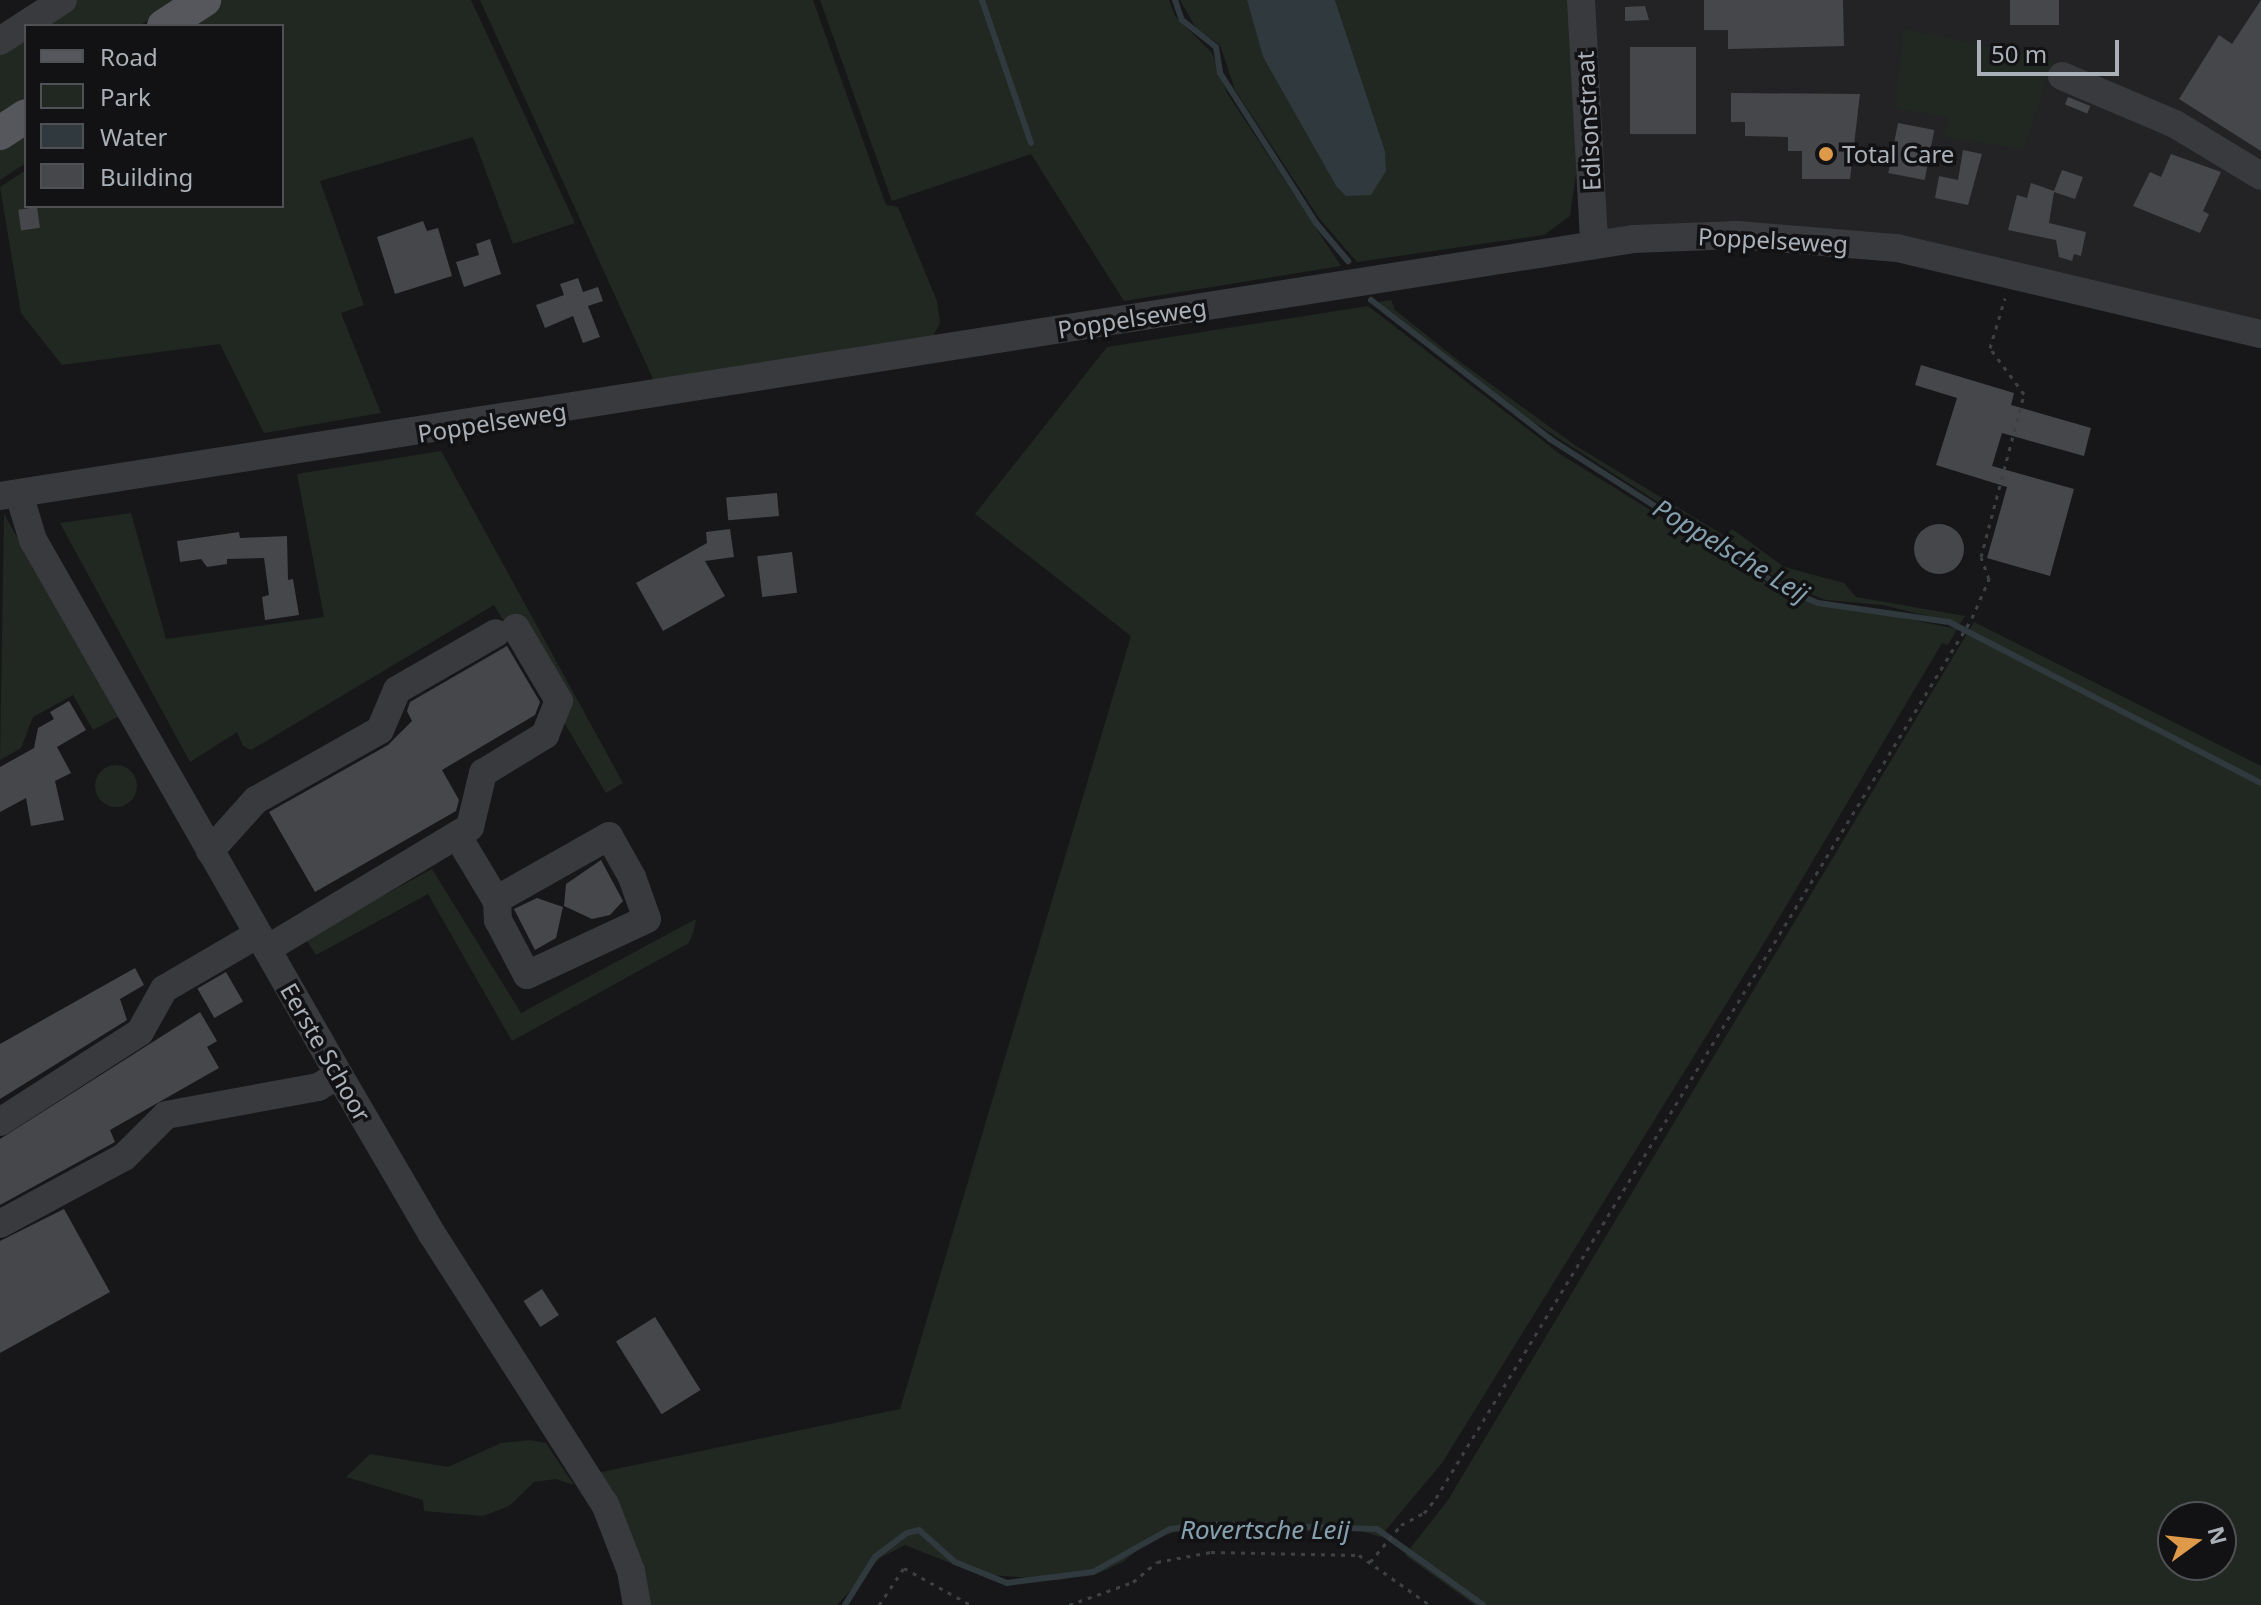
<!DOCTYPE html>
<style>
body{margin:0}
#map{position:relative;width:2261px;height:1605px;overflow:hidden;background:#171719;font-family:"Noto Sans",sans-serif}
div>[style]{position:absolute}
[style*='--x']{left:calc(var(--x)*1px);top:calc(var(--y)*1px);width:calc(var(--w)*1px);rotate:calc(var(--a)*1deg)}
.built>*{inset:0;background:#232325}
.green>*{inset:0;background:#212821}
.round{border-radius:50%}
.water>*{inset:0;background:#30393d}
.stream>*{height:6px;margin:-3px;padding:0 3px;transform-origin:3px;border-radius:3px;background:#30393d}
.building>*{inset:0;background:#46474b;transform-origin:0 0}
.path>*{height:3px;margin-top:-1.5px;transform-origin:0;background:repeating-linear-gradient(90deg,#3e4144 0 4px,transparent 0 10px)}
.minor>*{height:28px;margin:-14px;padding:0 14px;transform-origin:14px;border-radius:14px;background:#383a3d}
.major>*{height:34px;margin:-17px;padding:0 17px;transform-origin:17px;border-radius:17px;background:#55575c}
.dots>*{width:22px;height:22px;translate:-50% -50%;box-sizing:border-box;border:4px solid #121214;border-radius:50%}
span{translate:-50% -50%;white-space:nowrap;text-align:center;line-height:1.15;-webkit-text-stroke:7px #121214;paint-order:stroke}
.street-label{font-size:24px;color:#aab0b7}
.poi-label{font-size:24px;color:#aab0b7}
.left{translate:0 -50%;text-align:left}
.water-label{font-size:26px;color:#85a0ae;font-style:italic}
.legend{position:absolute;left:24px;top:24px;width:260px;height:184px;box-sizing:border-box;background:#121214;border:2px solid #4f5155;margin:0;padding:10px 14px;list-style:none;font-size:24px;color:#aab0b7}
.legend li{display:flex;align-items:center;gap:16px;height:40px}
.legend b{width:40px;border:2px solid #4f5155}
.north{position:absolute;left:2157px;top:1501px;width:80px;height:80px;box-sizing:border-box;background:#121214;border:2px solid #4f5155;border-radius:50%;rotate:75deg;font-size:22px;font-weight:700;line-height:32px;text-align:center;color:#aab0b7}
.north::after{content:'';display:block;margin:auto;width:28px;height:36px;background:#df9a49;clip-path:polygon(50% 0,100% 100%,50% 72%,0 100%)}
.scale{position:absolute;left:1977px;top:40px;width:142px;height:36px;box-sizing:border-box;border:4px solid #aab0b7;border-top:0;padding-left:10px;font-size:24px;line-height:28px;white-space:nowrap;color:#aab0b7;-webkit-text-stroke:6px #121214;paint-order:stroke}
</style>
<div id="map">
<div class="built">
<i style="clip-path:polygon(1587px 0,2261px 0,2261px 331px,1936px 248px,1607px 234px)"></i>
</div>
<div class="green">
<i style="clip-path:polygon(75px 0,178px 0,139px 26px,35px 26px)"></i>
<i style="clip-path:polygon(218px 0,471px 0,575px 223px,513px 244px,473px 137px,320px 181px,364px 305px,341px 313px,381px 413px,264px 433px,220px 344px,62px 365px,21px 313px,0 187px,26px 170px,26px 206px,282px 206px,282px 26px,179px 26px)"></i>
<i style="clip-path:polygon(480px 0,813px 0,886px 205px,898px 207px,937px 301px,940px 323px,933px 336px,654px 381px)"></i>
<i style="clip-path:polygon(820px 0,1169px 0,1175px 16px,1212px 53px,1227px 93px,1341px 266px,1124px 301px,1031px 154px,892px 201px)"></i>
<i style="clip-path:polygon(1180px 0,1247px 0,1263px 57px,1336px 186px,1385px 151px,1335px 0,1571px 0,1579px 152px,1570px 216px,1544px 235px,1357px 262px,1319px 218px,1235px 90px,1220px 45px,1196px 28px)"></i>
<i style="clip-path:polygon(1903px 29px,2053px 60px,2024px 149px,1945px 137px,1948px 117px,1896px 109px)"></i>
<i style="clip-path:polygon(26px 32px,26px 101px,0 118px,0 49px)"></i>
<i style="clip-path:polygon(26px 127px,26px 163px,0 180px,0 144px)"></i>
<i style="clip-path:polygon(1391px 300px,1395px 310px,1455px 358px,1576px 446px,1725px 536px,1732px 529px,1784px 567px,1844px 583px,1856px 597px,1965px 616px,1960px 624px,1883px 605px,1826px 600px,1785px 584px,1510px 407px,1378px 302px)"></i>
<i style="clip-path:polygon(1368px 306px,1560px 454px,1787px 595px,1957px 629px,1948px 645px,1942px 643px,1767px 938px,1442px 1463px,1380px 1537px,1362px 1531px,1175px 1532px,1148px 1541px,1123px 1562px,1099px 1573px,1058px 1580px,978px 1574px,905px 1545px,880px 1558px,837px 1605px,646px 1605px,597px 1473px,900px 1409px,1131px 636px,975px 514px,1107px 347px)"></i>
<i style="clip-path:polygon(441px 451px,623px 783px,606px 793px,494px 605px,251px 750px,243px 746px,237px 732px,190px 762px,60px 523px,131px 513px,166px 639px,324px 617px,297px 474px)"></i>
<i style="clip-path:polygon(4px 514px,119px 716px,93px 730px,73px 695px,33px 717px,21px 748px,0 760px)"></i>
<i style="clip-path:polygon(evenodd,1974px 622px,2261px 766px,2261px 1605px,1475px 1605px,1405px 1555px,1448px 1500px,1974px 622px,2173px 1517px,2221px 1517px,2221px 1565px,2173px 1565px,2173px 1517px)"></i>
<i class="round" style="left:95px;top:765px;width:42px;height:42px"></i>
<i style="clip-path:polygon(432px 869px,521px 1013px,696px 919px,694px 930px,689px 943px,512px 1041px,428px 894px,316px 955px,305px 938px)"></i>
<i style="clip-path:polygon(530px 1440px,546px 1443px,574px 1485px,556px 1479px,534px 1482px,509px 1506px,483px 1516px,424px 1511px,423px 1500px,346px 1477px,370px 1454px,448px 1467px,501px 1443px)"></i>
</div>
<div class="water">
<i style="clip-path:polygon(1247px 0,1335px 0,1385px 151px,1386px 171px,1371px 195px,1346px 196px,1336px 186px,1263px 57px)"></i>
</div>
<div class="stream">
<i style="--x:982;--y:0;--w:151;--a:71.1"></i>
<i style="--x:1175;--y:0;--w:21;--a:71"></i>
<i style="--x:1182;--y:20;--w:43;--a:38.5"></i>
<i style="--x:1216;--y:47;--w:26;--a:81"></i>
<i style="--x:1220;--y:73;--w:178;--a:57.4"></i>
<i style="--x:1316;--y:223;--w:50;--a:49.9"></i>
<i style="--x:1371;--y:300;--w:227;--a:37.8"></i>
<i style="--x:1550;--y:439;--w:274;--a:32.6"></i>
<i style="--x:1781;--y:587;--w:40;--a:23.4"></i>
<i style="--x:1818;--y:603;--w:132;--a:8.3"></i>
<i style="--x:1949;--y:622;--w:351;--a:27.3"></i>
<i style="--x:845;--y:1605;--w:57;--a:-58"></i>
<i style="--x:875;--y:1557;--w:40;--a:-37"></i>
<i style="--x:907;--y:1533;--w:12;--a:-14"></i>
<i style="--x:919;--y:1530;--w:48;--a:41.6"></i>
<i style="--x:955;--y:1562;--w:56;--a:22"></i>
<i style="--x:1007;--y:1583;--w:87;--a:-7.3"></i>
<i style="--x:1093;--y:1572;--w:88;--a:-29.2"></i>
<i style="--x:1170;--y:1529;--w:39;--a:-7"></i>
<i style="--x:1209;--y:1524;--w:168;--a:1.7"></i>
<i style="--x:1377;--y:1529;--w:130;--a:35.6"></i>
</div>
<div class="building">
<i style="clip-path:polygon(1704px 0,1843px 0,1844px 46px,1728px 49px,1728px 30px,1704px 30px)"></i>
<i style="left:2010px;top:0;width:49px;height:25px"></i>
<i style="clip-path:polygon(2261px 0,2261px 151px,2179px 99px,2219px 35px,2232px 44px)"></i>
<i style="clip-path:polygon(1645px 6px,1649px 20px,1625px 21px,1625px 7px)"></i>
<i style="left:1630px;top:47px;width:66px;height:87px"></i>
<i style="clip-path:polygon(1731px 93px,1860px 94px,1850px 179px,1802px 179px,1802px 151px,1788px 151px,1788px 137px,1745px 136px,1745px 122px,1731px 122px)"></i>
<i style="left:2068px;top:97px;width:24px;height:8px;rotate:22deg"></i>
<i style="left:1898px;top:123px;width:37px;height:51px;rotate:11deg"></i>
<i style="clip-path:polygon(1963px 150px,1982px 154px,1968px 205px,1935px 198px,1939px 176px,1958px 180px)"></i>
<i style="clip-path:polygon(2171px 154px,2221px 172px,2203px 211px,2209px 214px,2200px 233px,2133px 206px,2150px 172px,2161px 177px)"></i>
<i style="clip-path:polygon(2062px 170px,2083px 177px,2075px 199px,2054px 192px,2049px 223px,2086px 232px,2081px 256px,2074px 254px,2072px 261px,2059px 257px,2056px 240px,2008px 230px,2017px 195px,2027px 198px,2031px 183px,2054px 191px)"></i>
<i style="left:37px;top:207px;width:21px;height:19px;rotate:82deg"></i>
<i style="clip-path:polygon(423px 221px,427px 231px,438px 228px,452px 276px,395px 294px,377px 237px)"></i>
<i style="clip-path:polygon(490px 239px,501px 274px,464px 287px,456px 262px,479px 255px,476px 244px)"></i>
<i style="clip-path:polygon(578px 278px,583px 292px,598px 287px,603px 301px,588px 306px,600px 337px,583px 343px,573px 316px,545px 328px,536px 305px,564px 295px,560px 284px)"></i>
<i style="clip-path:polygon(1921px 365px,2014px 393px,2011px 405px,2091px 428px,2084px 456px,2002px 433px,1992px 466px,2074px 489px,2050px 576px,1987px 558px,2007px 487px,1936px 465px,1957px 398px,1915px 385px)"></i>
<i style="left:777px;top:493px;width:23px;height:51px;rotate:85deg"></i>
<i class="round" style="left:1914px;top:524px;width:50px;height:50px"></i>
<i style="clip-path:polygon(730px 529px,734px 557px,705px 561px,725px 596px,663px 631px,636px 583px,707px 543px,706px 532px)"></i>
<i style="clip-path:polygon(239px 532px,240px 538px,287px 536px,288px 580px,293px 579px,299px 615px,265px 620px,262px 597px,269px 595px,264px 558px,227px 559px,227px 564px,207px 567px,201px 559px,180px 562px,177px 541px)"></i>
<i style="left:792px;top:552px;width:41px;height:35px;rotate:83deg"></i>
<i style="clip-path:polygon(507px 646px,540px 702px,535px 715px,442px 770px,459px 800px,456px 811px,315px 892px,269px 812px,388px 745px,412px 721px,407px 711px,410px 702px)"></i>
<i style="clip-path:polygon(69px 701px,86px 730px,57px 747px,71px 773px,55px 781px,64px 820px,31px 826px,26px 798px,0 812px,0 767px,34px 748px,38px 728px,54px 719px,50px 712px)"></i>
<i style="clip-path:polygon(601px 860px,623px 901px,610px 915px,592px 919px,564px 906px,566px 884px)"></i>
<i style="clip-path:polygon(537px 898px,563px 907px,556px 938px,535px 950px,514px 909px)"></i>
<i style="clip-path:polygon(135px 968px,144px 985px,120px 999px,127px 1020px,0 1099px,0 1044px)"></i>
<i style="left:226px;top:972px;width:34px;height:33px;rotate:60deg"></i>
<i style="clip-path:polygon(200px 1012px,217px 1041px,207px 1047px,219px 1068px,110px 1130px,115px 1142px,0 1205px,0 1139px)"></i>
<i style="clip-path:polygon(64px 1209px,110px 1292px,0 1353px,0 1241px)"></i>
<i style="left:542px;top:1289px;width:31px;height:22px;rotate:57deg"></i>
<i style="left:655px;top:1317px;width:86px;height:46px;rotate:58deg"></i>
</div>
<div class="path">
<i style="--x:1370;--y:1562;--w:48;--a:-50"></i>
<i style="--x:1401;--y:1525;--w:26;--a:-28"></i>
<i style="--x:1424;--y:1513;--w:19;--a:-51"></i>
<i style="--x:1436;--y:1498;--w:1030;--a:-58.65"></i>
<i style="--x:1972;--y:618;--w:43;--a:-66.4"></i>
<i style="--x:1989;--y:579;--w:23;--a:-110"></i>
<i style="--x:1981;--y:557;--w:169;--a:-75.2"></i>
<i style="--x:2024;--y:394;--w:57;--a:-126.5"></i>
<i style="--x:1990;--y:348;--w:52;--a:-73.3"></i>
<i style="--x:879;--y:1605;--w:45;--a:-56"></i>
<i style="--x:904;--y:1568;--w:77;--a:28.9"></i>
<i style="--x:1069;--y:1605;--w:68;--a:-19.8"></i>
<i style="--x:1133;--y:1582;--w:31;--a:-40"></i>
<i style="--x:1157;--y:1562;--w:55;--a:-10.5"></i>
<i style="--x:1211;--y:1552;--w:148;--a:1.2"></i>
<i style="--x:1359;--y:1555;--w:87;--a:35.2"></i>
</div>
<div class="minor">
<i style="--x:1581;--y:0;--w:242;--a:86.9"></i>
<i style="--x:0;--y:41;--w:75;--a:-33.1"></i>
<i style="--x:2062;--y:76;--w:123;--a:23"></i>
<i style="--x:2175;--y:124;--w:100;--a:31.2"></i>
<i style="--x:19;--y:494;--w:48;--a:73.1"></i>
<i style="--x:33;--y:540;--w:616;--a:60.23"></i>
<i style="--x:339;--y:1075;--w:184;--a:59.7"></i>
<i style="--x:432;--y:1234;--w:321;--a:57.4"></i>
<i style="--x:605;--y:1504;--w:72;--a:68.8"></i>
<i style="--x:631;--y:1571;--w:35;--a:80"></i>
<i style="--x:0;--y:496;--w:1653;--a:-8.94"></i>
<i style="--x:1633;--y:239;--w:105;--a:-2.2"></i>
<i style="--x:1738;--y:235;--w:160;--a:4.7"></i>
<i style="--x:1897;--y:248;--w:374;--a:13.3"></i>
<i style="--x:457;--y:835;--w:76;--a:59"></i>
<i style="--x:496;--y:900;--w:2;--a:63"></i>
<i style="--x:497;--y:902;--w:18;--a:87"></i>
<i style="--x:498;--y:920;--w:62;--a:62.2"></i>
<i style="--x:527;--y:975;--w:132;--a:-25"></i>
<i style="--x:647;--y:919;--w:45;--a:-109.7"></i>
<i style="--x:632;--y:877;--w:47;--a:-119.3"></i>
<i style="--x:609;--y:836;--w:130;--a:150.5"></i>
<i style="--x:210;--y:851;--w:69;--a:-48"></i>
<i style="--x:256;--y:800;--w:142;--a:-29.4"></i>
<i style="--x:380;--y:730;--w:43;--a:-67"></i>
<i style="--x:397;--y:690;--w:114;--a:-29.9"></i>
<i style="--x:267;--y:949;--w:237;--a:-31"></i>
<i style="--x:470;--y:827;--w:56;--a:-76.5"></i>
<i style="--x:483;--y:773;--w:73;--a:-31.5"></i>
<i style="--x:545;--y:735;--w:37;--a:-68"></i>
<i style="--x:559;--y:701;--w:85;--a:-120.5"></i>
<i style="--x:0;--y:1122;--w:166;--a:-32.7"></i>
<i style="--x:140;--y:1032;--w:49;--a:-60.8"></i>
<i style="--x:164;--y:989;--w:109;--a:-30.3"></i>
<i style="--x:0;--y:1224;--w:141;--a:-28.4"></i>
<i style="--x:124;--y:1157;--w:59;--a:-45"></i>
<i style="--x:166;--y:1115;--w:155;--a:-10.4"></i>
<i style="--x:318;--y:1087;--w:24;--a:-30"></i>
</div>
<div class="major">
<i style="--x:164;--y:26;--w:48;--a:-33"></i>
<i style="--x:0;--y:133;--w:31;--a:-33"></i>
</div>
<div class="dots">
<i style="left:1826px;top:154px;background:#df9a49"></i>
</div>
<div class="street-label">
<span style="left:1588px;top:121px;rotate:-93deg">Edisonstraat</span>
<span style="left:1773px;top:240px;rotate:3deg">Poppelseweg</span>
<span style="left:1132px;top:318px;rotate:-9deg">Poppelseweg</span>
<span style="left:492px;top:422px;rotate:-9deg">Poppelseweg</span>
<span style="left:326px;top:1052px;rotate:60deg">Eerste Schoor</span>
</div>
<div class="poi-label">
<span class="left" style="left:1842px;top:154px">Total Care</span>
</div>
<div class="water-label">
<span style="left:1731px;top:551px;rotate:31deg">Poppelsche Leij</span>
<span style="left:1265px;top:1530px">Rovertsche Leij</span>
</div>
<ul class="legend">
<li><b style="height:10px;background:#55575c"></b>Road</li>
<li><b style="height:22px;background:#212821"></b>Park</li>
<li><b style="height:22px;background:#30393d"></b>Water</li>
<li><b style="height:22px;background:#46474b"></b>Building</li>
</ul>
<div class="north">N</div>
<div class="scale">50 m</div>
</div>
